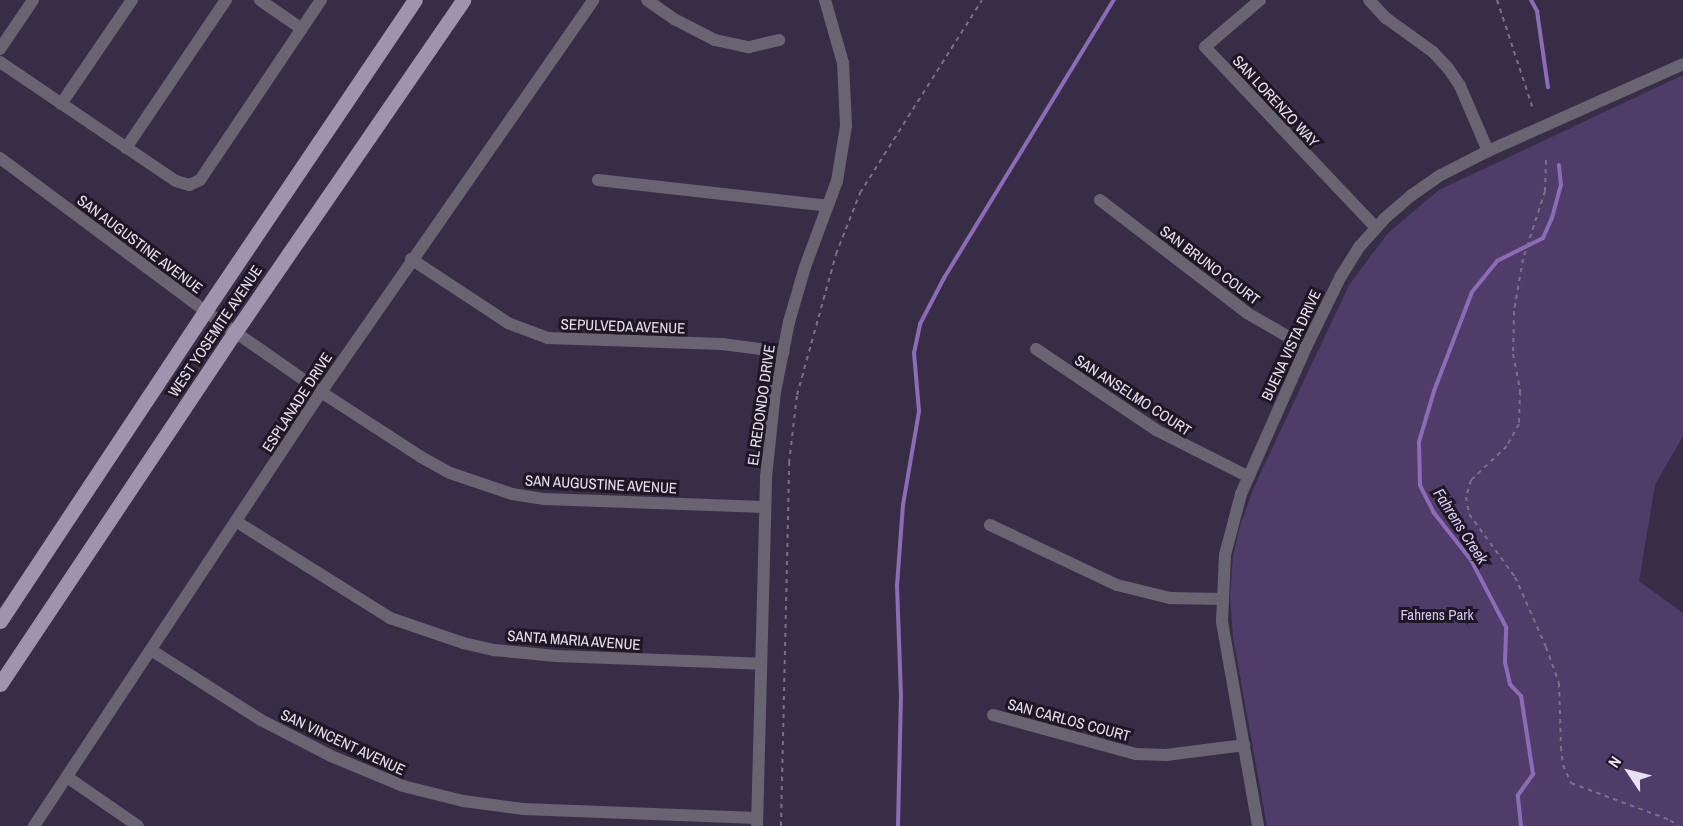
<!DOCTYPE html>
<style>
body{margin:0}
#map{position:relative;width:1683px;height:826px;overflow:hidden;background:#382d47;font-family:"Archivo Narrow",sans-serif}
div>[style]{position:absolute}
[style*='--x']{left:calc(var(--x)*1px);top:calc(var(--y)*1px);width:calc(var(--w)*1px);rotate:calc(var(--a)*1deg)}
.green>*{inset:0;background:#4f3c68}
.stream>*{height:4px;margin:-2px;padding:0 2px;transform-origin:2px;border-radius:2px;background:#8d6cb7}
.path>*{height:2px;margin-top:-1px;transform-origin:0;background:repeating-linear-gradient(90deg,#7a7187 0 4.5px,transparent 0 9px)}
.minor>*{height:12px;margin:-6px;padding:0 6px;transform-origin:6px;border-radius:6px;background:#696471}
.major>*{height:15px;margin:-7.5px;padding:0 7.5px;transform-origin:7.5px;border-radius:7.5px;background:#9e94ae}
span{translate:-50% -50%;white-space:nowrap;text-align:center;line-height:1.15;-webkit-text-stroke:6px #1d1824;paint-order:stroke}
.street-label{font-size:15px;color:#e7e1f2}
.park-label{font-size:15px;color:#d8c7f1}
.water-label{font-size:16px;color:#dcccf5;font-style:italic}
.north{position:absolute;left:1599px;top:742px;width:60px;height:60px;-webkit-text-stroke:4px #1d1824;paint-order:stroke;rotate:305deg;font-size:16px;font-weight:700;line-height:24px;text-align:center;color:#e7e1f2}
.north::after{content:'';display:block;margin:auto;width:21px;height:27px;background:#e7e1f2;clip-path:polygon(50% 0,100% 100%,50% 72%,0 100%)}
</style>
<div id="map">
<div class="green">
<i style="clip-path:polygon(1683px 75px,1683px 436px,1655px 485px,1639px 581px,1683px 613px,1683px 826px,1267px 826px,1233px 637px,1230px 597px,1233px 556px,1240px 526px,1254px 487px,1349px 285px,1388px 233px,1439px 190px)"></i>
</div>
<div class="stream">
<i style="--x:1531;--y:0;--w:13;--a:61"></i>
<i style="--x:1537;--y:11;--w:77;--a:81.8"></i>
<i style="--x:898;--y:826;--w:131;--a:-88.7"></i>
<i style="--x:901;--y:695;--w:109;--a:-92.1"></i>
<i style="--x:897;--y:586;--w:81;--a:-85.8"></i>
<i style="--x:903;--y:505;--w:95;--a:-80.3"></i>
<i style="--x:919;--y:411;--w:58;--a:-94.9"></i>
<i style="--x:914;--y:353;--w:30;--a:-78"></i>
<i style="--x:920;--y:324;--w:52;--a:-62.4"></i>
<i style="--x:944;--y:278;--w:326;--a:-58.6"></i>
<i style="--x:1521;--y:826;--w:31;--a:-96"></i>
<i style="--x:1518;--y:795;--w:26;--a:-54"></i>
<i style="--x:1533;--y:774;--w:79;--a:-98.7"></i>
<i style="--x:1521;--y:696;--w:16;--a:-133"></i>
<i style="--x:1510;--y:684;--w:23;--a:-103"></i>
<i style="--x:1505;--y:662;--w:35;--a:-88"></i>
<i style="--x:1506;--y:627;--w:76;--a:-117.6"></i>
<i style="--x:1471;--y:560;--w:60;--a:-128.2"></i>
<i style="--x:1434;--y:513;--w:31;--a:-117"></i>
<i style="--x:1420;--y:485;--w:43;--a:-91.3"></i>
<i style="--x:1419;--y:442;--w:53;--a:-73.6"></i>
<i style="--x:1434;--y:391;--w:106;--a:-69"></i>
<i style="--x:1472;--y:292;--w:40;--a:-51"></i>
<i style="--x:1497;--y:261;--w:51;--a:-26.6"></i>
<i style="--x:1543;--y:238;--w:22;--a:-66"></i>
<i style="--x:1552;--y:218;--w:34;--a:-75"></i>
<i style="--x:1561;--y:185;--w:20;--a:-96"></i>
</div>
<div class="path">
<i style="--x:1497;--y:0;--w:112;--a:71.7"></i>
<i style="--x:1546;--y:160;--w:31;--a:92"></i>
<i style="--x:1545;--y:191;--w:71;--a:107.9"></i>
<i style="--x:1523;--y:259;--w:53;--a:99.8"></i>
<i style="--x:1514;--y:311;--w:43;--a:91.3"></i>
<i style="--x:1513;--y:354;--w:38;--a:79"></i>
<i style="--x:1520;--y:391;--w:33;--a:92"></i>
<i style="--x:1519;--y:424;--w:25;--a:119"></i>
<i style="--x:1507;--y:446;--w:50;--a:136.6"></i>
<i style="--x:1471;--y:480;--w:18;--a:106"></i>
<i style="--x:1466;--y:497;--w:17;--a:80"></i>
<i style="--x:1469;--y:514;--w:78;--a:53.9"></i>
<i style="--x:1515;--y:577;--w:77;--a:66.1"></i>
<i style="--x:1546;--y:647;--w:38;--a:70"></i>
<i style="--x:1559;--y:683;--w:64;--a:88.2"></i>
<i style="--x:1561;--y:747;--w:18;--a:84"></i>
<i style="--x:1563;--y:765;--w:20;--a:66"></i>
<i style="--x:1571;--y:783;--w:106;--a:20.5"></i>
<i style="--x:1670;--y:820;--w:10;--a:37"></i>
<i style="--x:781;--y:826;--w:363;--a:-88.7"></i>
<i style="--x:789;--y:463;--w:68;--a:-83.3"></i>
<i style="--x:797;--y:395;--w:146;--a:-74.5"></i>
<i style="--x:836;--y:254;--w:66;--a:-68.5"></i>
<i style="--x:860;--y:193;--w:228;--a:-57.7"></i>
</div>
<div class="minor">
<i style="--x:260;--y:0;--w:51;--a:34.6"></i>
<i style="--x:647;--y:0;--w:35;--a:35"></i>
<i style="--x:676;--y:20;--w:44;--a:27.1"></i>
<i style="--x:715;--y:40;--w:35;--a:12"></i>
<i style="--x:749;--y:47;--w:31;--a:-13"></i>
<i style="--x:1260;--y:0;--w:72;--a:139.5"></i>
<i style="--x:1205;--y:47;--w:249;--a:46.6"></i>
<i style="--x:1369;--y:0;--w:25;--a:47"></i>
<i style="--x:1386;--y:18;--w:58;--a:35.9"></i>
<i style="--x:1433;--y:52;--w:22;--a:47"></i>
<i style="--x:1448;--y:68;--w:22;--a:56"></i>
<i style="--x:1460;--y:86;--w:71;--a:66.7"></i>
<i style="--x:0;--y:49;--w:59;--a:-56"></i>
<i style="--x:0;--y:62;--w:212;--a:34.1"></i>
<i style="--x:176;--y:181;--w:14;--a:17"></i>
<i style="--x:189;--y:185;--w:12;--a:-24"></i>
<i style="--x:200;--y:180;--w:217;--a:-56.1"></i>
<i style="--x:61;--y:104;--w:126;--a:-55.7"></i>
<i style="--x:126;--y:148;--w:179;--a:-56"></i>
<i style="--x:0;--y:158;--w:256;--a:36.7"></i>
<i style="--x:205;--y:311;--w:141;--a:34.9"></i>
<i style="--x:321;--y:392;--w:119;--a:33"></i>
<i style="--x:421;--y:457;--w:33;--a:29"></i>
<i style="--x:450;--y:473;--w:65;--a:18.7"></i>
<i style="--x:512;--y:494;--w:33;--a:9"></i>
<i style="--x:545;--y:499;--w:220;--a:2.1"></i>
<i style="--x:598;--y:180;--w:231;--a:6.4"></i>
<i style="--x:1100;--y:200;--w:185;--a:37.5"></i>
<i style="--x:1247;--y:313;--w:68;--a:30"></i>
<i style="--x:411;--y:259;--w:116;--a:33.4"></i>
<i style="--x:508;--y:323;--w:43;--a:20.6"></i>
<i style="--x:548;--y:338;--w:174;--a:2"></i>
<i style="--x:722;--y:344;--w:62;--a:7.5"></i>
<i style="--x:1036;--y:349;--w:145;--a:34"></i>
<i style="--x:1156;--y:430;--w:104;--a:26.8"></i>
<i style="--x:237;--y:522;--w:181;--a:32.1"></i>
<i style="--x:390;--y:618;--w:77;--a:18.9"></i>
<i style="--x:463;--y:643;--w:32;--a:13"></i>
<i style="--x:494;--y:650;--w:62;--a:5.5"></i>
<i style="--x:556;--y:656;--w:205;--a:2.2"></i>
<i style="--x:990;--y:525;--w:140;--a:25.3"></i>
<i style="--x:1117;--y:585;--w:55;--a:13.8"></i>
<i style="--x:1170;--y:598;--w:52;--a:1.1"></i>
<i style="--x:151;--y:650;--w:130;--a:32.5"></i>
<i style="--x:261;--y:720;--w:79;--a:27.2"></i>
<i style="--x:331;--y:756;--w:78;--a:22.6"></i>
<i style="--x:403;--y:786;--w:62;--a:14"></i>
<i style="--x:463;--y:801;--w:61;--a:7.6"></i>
<i style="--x:523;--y:809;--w:234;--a:2.2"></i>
<i style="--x:993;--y:715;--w:148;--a:15.3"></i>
<i style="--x:1136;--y:754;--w:30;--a:2"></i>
<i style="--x:1166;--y:755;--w:79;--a:-7.3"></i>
<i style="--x:67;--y:777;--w:86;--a:34.6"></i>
<i style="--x:34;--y:826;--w:520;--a:-56.52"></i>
<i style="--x:321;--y:392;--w:477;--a:-55.2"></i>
<i style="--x:757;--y:826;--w:349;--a:-88.5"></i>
<i style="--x:766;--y:477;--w:85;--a:-84"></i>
<i style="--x:775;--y:392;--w:71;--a:-78.7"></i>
<i style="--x:789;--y:322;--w:57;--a:-73.8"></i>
<i style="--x:805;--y:267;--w:92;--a:-69.6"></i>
<i style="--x:837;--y:181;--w:56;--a:-80.7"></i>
<i style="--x:846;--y:126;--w:63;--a:-92.7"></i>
<i style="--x:843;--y:63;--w:66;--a:-105.9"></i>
<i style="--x:1258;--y:826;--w:208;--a:-100"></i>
<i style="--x:1222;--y:621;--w:66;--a:-87.4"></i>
<i style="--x:1225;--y:555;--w:63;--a:-75.3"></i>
<i style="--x:1241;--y:494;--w:161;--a:-66.1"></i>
<i style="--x:1306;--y:347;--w:79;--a:-63.8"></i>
<i style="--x:1341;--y:276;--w:36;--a:-58"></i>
<i style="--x:1360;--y:246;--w:36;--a:-48"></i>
<i style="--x:1384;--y:219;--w:37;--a:-41"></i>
<i style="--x:1412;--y:195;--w:35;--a:-35"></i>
<i style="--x:1441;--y:175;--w:53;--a:-27.1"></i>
<i style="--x:1488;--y:151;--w:214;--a:-24"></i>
</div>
<div class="major">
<i style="--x:0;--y:621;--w:372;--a:-56.5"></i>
<i style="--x:205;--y:311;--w:375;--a:-56"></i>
<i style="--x:0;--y:684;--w:423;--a:-56.3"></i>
<i style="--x:235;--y:332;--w:403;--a:-55.5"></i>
</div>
<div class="street-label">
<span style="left:1276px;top:101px;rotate:47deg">SAN LORENZO WAY</span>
<span style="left:140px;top:244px;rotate:37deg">SAN AUGUSTINE AVENUE</span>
<span style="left:1210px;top:265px;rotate:37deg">SAN BRUNO COURT</span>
<span style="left:623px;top:326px;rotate:2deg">SEPULVEDA AVENUE</span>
<span style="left:215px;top:331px;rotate:-56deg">WEST YOSEMITE AVENUE</span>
<span style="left:1291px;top:345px;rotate:-65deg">BUENA VISTA DRIVE</span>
<span style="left:1133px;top:395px;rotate:33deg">SAN ANSELMO COURT</span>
<span style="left:297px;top:402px;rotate:-57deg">ESPLANADE DRIVE</span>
<span style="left:761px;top:405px;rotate:-82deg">EL REDONDO DRIVE</span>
<span style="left:601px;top:484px;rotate:3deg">SAN AUGUSTINE AVENUE</span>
<span style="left:574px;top:640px;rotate:4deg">SANTA MARIA AVENUE</span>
<span style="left:1069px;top:720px;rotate:15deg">SAN CARLOS COURT</span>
<span style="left:343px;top:742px;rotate:25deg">SAN VINCENT AVENUE</span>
</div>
<div class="park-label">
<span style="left:1437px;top:615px">Fahrens Park</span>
</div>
<div class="water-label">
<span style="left:1461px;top:526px;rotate:57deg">Fahrens Creek</span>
</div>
<div class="north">N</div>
</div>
